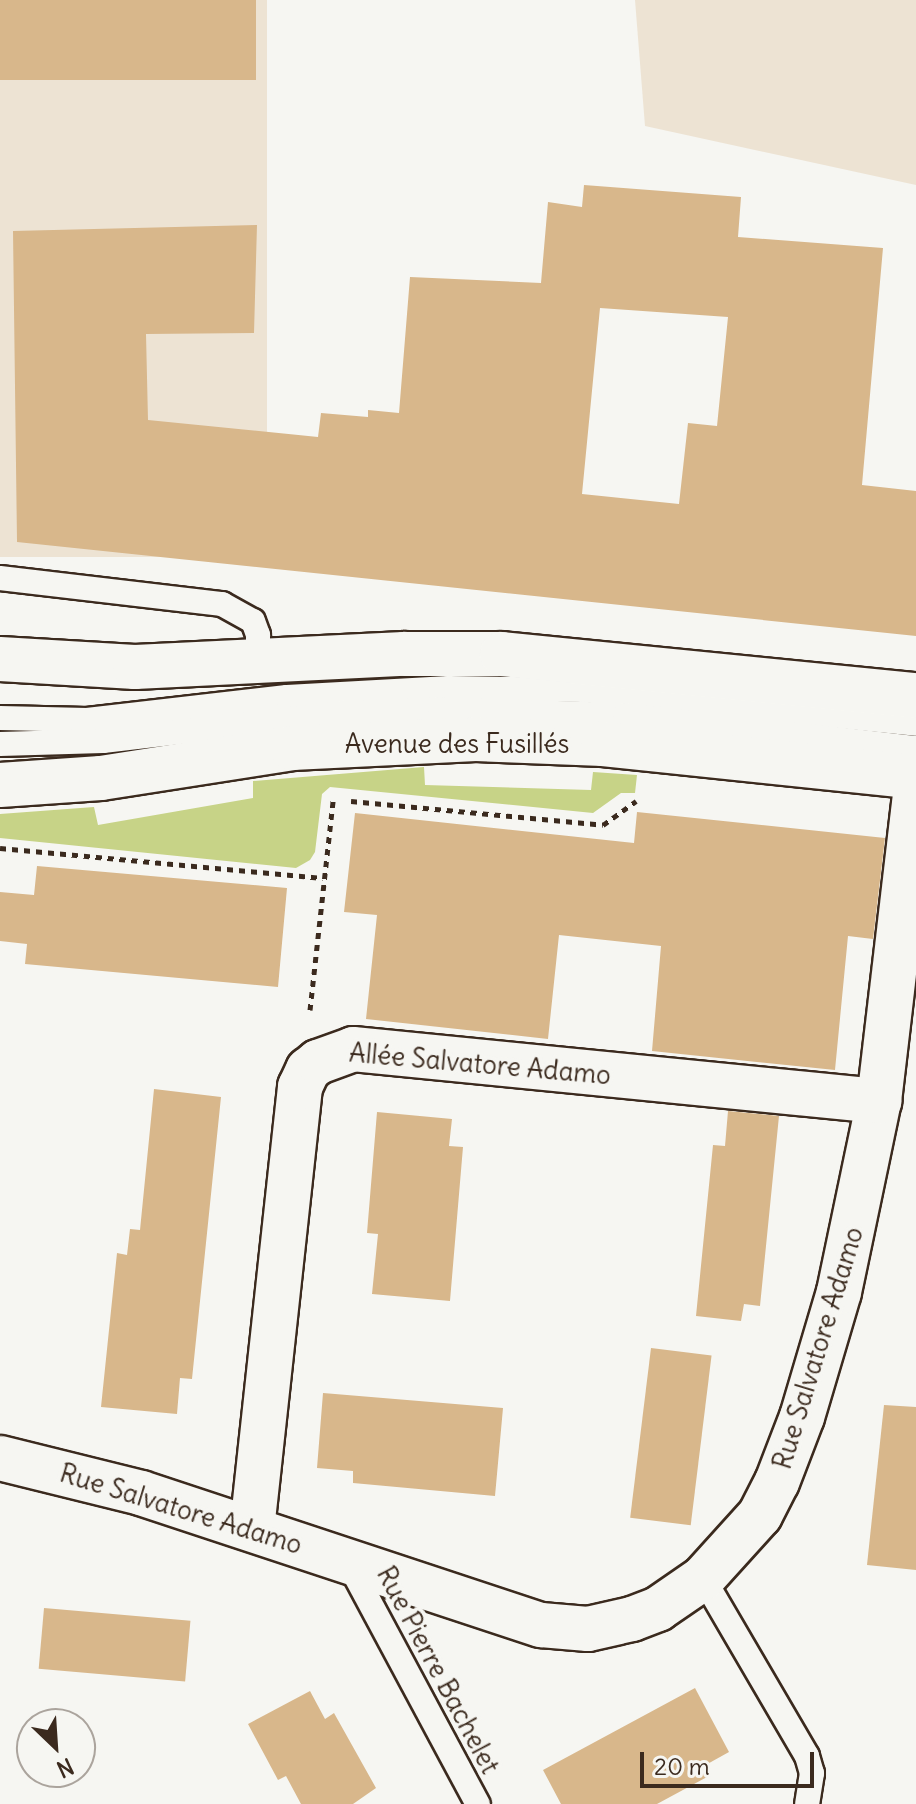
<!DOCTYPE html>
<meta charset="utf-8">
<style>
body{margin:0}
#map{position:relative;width:916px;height:1804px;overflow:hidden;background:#f6f6f2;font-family:Delius,sans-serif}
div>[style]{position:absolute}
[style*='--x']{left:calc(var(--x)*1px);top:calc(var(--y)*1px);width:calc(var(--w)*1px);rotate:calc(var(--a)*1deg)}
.built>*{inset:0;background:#ede3d3;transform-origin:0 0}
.green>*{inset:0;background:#c7d387}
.building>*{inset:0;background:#d8b78b;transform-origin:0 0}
.path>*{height:5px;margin-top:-2.5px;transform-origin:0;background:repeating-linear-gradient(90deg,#3b2a1e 0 6px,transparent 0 12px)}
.roads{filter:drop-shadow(2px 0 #3b2a1e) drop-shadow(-2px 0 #3b2a1e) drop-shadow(0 2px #3b2a1e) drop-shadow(0 -2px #3b2a1e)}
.service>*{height:24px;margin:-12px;padding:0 12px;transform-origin:12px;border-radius:12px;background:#f6f6f2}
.minor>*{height:44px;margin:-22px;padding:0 22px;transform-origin:22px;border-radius:22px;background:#f6f6f2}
.secondary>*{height:44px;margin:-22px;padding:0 22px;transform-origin:22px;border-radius:22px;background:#f6f6f2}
span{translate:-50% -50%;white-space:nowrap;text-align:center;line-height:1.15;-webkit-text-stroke:8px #f6f6f2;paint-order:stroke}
.street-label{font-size:26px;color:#3b2a1e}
.north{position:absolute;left:16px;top:1708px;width:80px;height:80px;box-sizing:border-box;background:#f6f6f2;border:2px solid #aba49d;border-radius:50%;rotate:155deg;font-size:22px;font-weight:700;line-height:32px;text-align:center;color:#3b2a1e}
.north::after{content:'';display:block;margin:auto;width:28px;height:36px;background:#3b2a1e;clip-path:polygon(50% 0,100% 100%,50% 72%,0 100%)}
.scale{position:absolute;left:640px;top:1752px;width:174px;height:36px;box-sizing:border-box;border:4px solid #3b2a1e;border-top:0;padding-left:10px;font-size:24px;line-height:28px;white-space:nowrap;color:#3b2a1e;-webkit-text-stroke:6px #f6f6f2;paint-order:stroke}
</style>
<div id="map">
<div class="built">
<i style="left:0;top:0;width:267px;height:557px"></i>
<i style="clip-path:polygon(635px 0,916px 0,916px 185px,645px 126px)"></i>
</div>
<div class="green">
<i style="clip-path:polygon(424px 767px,425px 785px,591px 790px,593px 772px,637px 775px,635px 793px,621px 793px,593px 813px,330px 787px,322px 794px,315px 852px,310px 860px,296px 868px,0 838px,0 814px,94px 807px,98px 825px,253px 798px,253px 781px)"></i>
</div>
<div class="building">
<i style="left:0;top:0;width:256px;height:80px"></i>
<i style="clip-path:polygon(evenodd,584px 185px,741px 197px,738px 237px,883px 248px,862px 485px,916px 491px,916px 636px,17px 542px,13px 231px,257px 225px,254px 333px,146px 334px,148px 420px,318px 437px,321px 413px,368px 417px,368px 410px,399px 413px,410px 277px,541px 283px,548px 202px,582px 207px,584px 185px,600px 308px,728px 317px,717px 426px,688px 423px,679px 504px,582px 494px,600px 308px)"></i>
<i style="clip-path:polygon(637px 812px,885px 838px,873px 939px,848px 936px,835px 1070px,652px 1051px,661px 946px,559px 935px,548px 1039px,366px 1019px,377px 915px,344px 912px,355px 813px,634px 843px)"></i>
<i style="clip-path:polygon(37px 866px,287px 888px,278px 987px,25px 964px,27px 944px,0 941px,0 892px,34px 895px)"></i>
<i style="clip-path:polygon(154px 1089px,221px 1097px,192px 1379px,180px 1378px,177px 1414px,101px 1407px,117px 1253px,127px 1255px,130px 1229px,140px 1230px)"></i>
<i style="clip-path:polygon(728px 1111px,779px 1116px,760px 1306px,744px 1304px,741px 1321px,696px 1316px,713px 1145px,725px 1146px)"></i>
<i style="clip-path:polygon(377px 1112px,452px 1119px,449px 1146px,463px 1147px,450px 1301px,372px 1294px,378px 1234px,367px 1233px)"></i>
<i style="left:651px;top:1348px;width:61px;height:171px;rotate:7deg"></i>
<i style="clip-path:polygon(323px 1393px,503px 1408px,495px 1496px,353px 1483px,353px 1471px,317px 1468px)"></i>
<i style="clip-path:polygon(884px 1405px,916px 1407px,916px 1570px,867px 1565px)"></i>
<i style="left:44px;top:1608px;width:147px;height:61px;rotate:5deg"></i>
<i style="clip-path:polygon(695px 1688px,729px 1752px,702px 1767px,707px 1777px,657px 1804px,561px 1804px,543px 1770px)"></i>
<i style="clip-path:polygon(310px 1691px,325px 1719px,334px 1713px,376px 1788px,353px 1804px,301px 1804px,286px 1776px,278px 1780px,248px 1724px)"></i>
</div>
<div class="path">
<i style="--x:351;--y:801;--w:253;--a:5.4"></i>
<i style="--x:603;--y:825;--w:41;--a:-36"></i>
<i style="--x:0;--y:848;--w:324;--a:5.3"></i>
<i style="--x:310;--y:1010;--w:211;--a:-83.7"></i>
</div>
<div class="roads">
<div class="service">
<i style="--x:0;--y:578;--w:224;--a:6.7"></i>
<i style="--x:222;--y:604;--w:35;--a:29"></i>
<i style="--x:253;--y:621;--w:15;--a:70"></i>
<i style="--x:258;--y:635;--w:27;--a:90"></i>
<i style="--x:0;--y:718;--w:87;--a:1.3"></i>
<i style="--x:87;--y:720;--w:201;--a:-6.6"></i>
<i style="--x:287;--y:697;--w:162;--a:-3.2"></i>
<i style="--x:449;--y:688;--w:134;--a:0.9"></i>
<i style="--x:583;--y:690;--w:335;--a:5.8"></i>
<i style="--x:0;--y:744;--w:103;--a:-1.7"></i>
<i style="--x:103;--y:741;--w:241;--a:-6.7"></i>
<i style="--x:342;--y:713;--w:98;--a:-2.3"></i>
<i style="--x:440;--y:709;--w:185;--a:1.9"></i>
<i style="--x:625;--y:715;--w:293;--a:6.5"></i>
<i style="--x:348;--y:1562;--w:275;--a:61.8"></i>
<i style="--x:703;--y:1578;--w:206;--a:59.7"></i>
<i style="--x:807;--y:1756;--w:18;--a:74"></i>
<i style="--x:812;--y:1773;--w:31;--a:99"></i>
</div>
<div class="minor">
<i style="--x:0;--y:1458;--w:145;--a:13.9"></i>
<i style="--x:141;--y:1493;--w:421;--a:18.3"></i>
<i style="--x:541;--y:1625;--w:47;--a:4.9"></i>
<i style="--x:588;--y:1629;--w:45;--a:-12.8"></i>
<i style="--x:632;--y:1619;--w:28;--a:-21"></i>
<i style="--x:658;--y:1609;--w:55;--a:-34.6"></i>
<i style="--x:703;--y:1578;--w:85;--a:-47.9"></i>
<i style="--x:760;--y:1515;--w:37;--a:-63"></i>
<i style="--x:777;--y:1482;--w:70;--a:-69"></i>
<i style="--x:802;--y:1417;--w:130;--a:-73.5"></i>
<i style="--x:839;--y:1292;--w:195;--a:-78.2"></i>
<i style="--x:879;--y:1101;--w:317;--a:-83.3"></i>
<i style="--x:252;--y:1529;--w:445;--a:-83.8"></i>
<i style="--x:300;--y:1087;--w:19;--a:-65"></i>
<i style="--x:308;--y:1070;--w:13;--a:-39"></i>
<i style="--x:318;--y:1062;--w:37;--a:-20"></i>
<i style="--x:353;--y:1049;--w:529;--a:5.65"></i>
</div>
<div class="secondary">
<i style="--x:0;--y:659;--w:135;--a:3.4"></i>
<i style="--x:135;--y:667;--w:269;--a:-2.8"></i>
<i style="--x:404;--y:654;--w:98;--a:0"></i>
<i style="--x:502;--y:654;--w:416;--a:5.7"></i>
<i style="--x:0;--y:785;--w:101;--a:-4"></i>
<i style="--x:101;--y:778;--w:193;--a:-8.9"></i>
<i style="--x:292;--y:748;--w:184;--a:-2.8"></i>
<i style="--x:476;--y:739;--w:127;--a:2.3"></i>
<i style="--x:603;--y:744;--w:315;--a:6"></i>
</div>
</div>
<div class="street-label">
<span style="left:457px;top:744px">Avenue des Fusillés</span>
<span style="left:480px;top:1064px;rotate:5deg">Allée Salvatore Adamo</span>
<span style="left:818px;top:1348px;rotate:-73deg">Rue Salvatore Adamo</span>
<span style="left:181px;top:1509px;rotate:17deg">Rue Salvatore Adamo</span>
<span style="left:438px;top:1670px;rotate:62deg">Rue Pierre Bachelet</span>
</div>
<div class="north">N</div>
<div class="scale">20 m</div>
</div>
